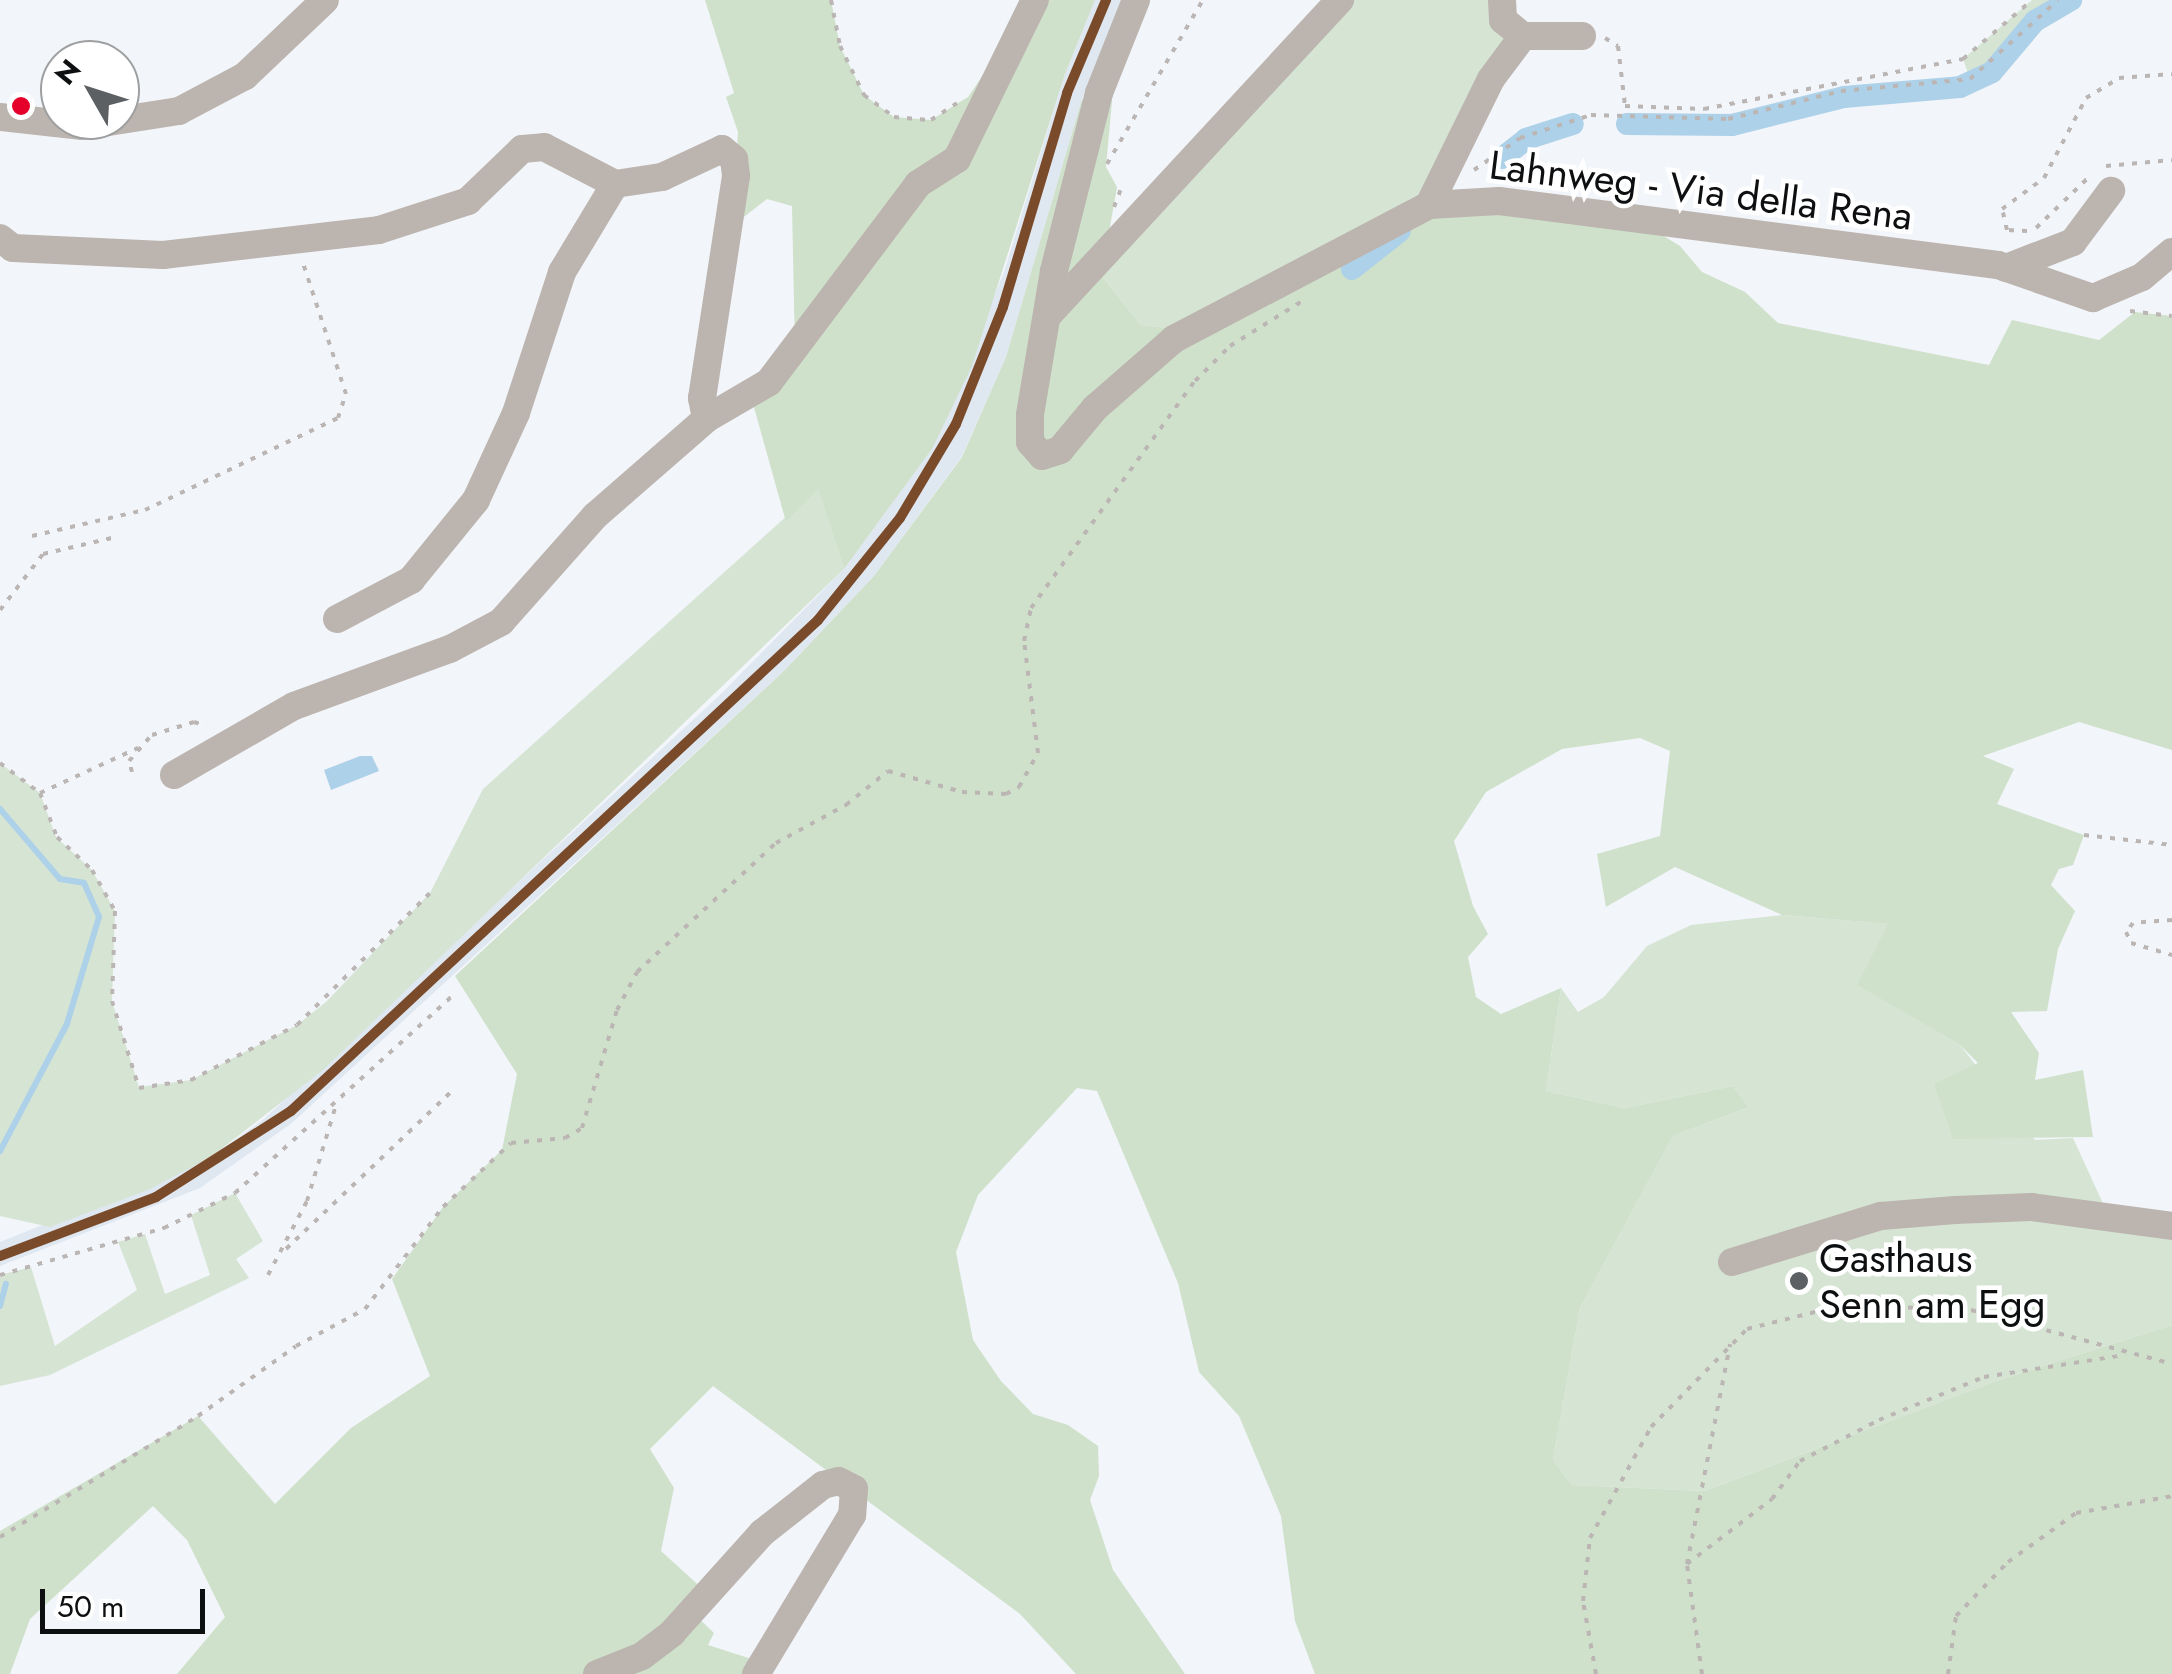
<!DOCTYPE html>
<style>
body{margin:0}
#map{position:relative;width:2172px;height:1674px;overflow:hidden;background:#f2f5fa;font-family:Jost,sans-serif}
div>[style]{position:absolute}
[style*='--x']{left:calc(var(--x)*1px);top:calc(var(--y)*1px);width:calc(var(--w)*1px);rotate:calc(var(--a)*1deg)}
.built>*{inset:0;background:#dfe7f1}
.green>*{inset:0;background:#d6e4d4}
.forest>*{inset:0;background:#cfe1cb}
.water>*{inset:0;background:#add1e8}
.stream>*{height:6px;margin:-3px;padding:0 3px;transform-origin:3px;border-radius:3px;background:#add1e8}
.canal>*{height:22px;margin:-11px;padding:0 11px;transform-origin:11px;border-radius:11px;background:#add1e8}
.path>*{height:4px;margin-top:-2px;transform-origin:0;background:repeating-linear-gradient(90deg,#bbb6b4 0 5px,transparent 0 13px)}
.minor>*{height:28px;margin:-14px;padding:0 14px;transform-origin:14px;border-radius:14px;background:#bcb4ae}
.rail-1>*{height:10px;margin:-5px;padding:0 5px;transform-origin:5px;border-radius:5px;background:#7a4b2a}
.dots>*{width:28px;height:28px;translate:-50% -50%;box-sizing:border-box;border:5px solid #fff;border-radius:50%}
span{translate:-50% -50%;white-space:nowrap;text-align:center;line-height:1.15;-webkit-text-stroke:9px #fff;paint-order:stroke}
.street-label{font-size:40px;color:#0d0f11}
.poi-label{font-size:40px;color:#0d0f11}
.left{translate:0 -50%;text-align:left}
.north{position:absolute;left:40px;top:40px;width:100px;height:100px;box-sizing:border-box;background:#fff;border:2px solid #9e9fa0;border-radius:50%;rotate:309deg;font-size:28px;font-weight:700;line-height:40px;text-align:center;color:#0d0f11}
.north::after{content:'';display:block;margin:auto;width:35px;height:45px;background:#5d6063;clip-path:polygon(50% 0,100% 100%,50% 72%,0 100%)}
.scale{position:absolute;left:40px;top:1589px;width:165px;height:45px;box-sizing:border-box;border:5px solid #0d0f11;border-top:0;padding-left:12px;font-size:30px;line-height:35px;white-space:nowrap;color:#0d0f11;-webkit-text-stroke:8px #fff;paint-order:stroke}
</style>
<div id="map">
<div class="built">
<i style="clip-path:polygon(1095px 0,1123px 0,1082px 99px,1006px 357px,962px 456px,874px 576px,784px 671px,292px 1123px,200px 1188px,0 1266px,0 1242px,211px 1157px,264px 1119px,722px 693px,844px 569px,932px 449px,1004px 272px,1065px 74px)"></i>
</div>
<div class="green">
<i style="clip-path:polygon(1341px 0,1497px 0,1512px 42px,1429px 205px,1194px 331px,1141px 325px,1094px 266px)"></i>
<i style="clip-path:polygon(2032px 0,2058px 0,1970px 79px,1963px 59px)"></i>
<i style="clip-path:polygon(818px 488px,844px 569px,323px 1070px,211px 1157px,150px 1189px,50px 1227px,0 1216px,0 763px,40px 793px,56px 837px,92px 870px,115px 911px,112px 1001px,139px 1087px,191px 1080px,297px 1025px,326px 1002px,430px 893px,483px 789px)"></i>
<i style="clip-path:polygon(1782px 915px,1889px 924px,1858px 985px,1960px 1045px,2035px 1140px,2073px 1138px,2111px 1221px,2172px 1230px,2172px 1325px,1993px 1382px,1705px 1491px,1572px 1485px,1553px 1460px,1580px 1308px,1673px 1136px,1749px 1107px,1733px 1086px,1625px 1108px,1546px 1091px,1561px 988px,1578px 1012px,1604px 997px,1647px 946px,1691px 925px)"></i>
<i style="clip-path:polygon(235px 1193px,263px 1241px,236px 1259px,249px 1278px,50px 1375px,0 1386px,0 1275px,31px 1267px,55px 1346px,137px 1290px,118px 1242px,145px 1234px,165px 1294px,210px 1275px,191px 1215px)"></i>
</div>
<div class="forest">
<i style="clip-path:polygon(705px 0,831px 0,840px 46px,864px 95px,894px 117px,931px 120px,968px 97px,1035px 0,1095px 0,1065px 74px,972px 366px,932px 449px,844px 569px,818px 489px,786px 522px,750px 393px,795px 353px,792px 206px,767px 199px,731px 227px,738px 132px,726px 97px,734px 93px)"></i>
<i style="clip-path:polygon(1082px 99px,1112px 101px,1106px 167px,1117px 187px,1105px 255px,1094px 266px,1141px 325px,1194px 331px,1429px 205px,1623px 211px,1680px 246px,1702px 272px,1745px 292px,1778px 323px,1989px 365px,2012px 320px,2099px 340px,2135px 312px,2172px 316px,2172px 750px,2079px 722px,1983px 756px,2014px 769px,1997px 804px,2084px 835px,2073px 865px,2059px 869px,2051px 885px,2075px 911px,2058px 949px,2047px 1011px,2011px 1012px,2039px 1053px,2035px 1080px,2083px 1070px,2093px 1137px,1953px 1139px,1934px 1084px,1978px 1063px,1960px 1045px,1857px 985px,1888px 924px,1782px 915px,1675px 867px,1606px 907px,1597px 854px,1660px 836px,1670px 751px,1640px 738px,1562px 749px,1486px 792px,1454px 841px,1473px 906px,1488px 934px,1468px 957px,1476px 997px,1501px 1014px,1561px 988px,1546px 1091px,1625px 1108px,1733px 1086px,1749px 1107px,1673px 1136px,1580px 1308px,1553px 1460px,1572px 1485px,1705px 1491px,1993px 1382px,2172px 1325px,2172px 1674px,1315px 1674px,1295px 1621px,1281px 1516px,1239px 1416px,1199px 1372px,1178px 1283px,1097px 1091px,1077px 1088px,978px 1195px,956px 1252px,973px 1340px,1001px 1381px,1033px 1414px,1068px 1425px,1098px 1446px,1099px 1476px,1090px 1500px,1113px 1570px,1185px 1674px,1076px 1674px,1020px 1614px,713px 1386px,650px 1449px,674px 1488px,661px 1551px,705px 1591px,690px 1610px,714px 1633px,708px 1645px,764px 1663px,755px 1674px,177px 1674px,225px 1617px,187px 1540px,153px 1506px,30px 1619px,10px 1674px,0 1674px,0 1531px,198px 1416px,275px 1504px,351px 1428px,430px 1376px,392px 1279px,443px 1207px,502px 1150px,517px 1074px,455px 976px,784px 671px,874px 576px,962px 457px,1006px 357px)"></i>
</div>
<div class="water">
<i style="clip-path:polygon(360px 756px,372px 756px,379px 771px,331px 790px,324px 770px)"></i>
</div>
<div class="stream">
<i style="--x:0;--y:809;--w:92;--a:49.4"></i>
<i style="--x:60;--y:879;--w:24;--a:9"></i>
<i style="--x:84;--y:883;--w:37;--a:66"></i>
<i style="--x:99;--y:917;--w:112;--a:106.7"></i>
<i style="--x:67;--y:1024;--w:144;--a:117.8"></i>
<i style="--x:0;--y:1306;--w:23;--a:-75"></i>
</div>
<div class="canal">
<i style="--x:1627;--y:124;--w:105;--a:0.5"></i>
<i style="--x:1732;--y:125;--w:115;--a:-14"></i>
<i style="--x:1844;--y:97;--w:116;--a:-4.9"></i>
<i style="--x:1960;--y:87;--w:35;--a:-25"></i>
<i style="--x:1992;--y:72;--w:67;--a:-49.9"></i>
<i style="--x:2035;--y:21;--w:42;--a:-30.3"></i>
<i style="--x:1502;--y:158;--w:31;--a:-38"></i>
<i style="--x:1526;--y:139;--w:49;--a:-17.7"></i>
<i style="--x:1352;--y:269;--w:61;--a:-38.4"></i>
</div>
<div class="path">
<i style="--x:831;--y:0;--w:47;--a:78.9"></i>
<i style="--x:840;--y:46;--w:55;--a:63.9"></i>
<i style="--x:864;--y:95;--w:37;--a:36"></i>
<i style="--x:894;--y:117;--w:37;--a:5"></i>
<i style="--x:931;--y:120;--w:31;--a:-33"></i>
<i style="--x:1605;--y:38;--w:15;--a:32"></i>
<i style="--x:1618;--y:46;--w:60;--a:83.3"></i>
<i style="--x:1625;--y:106;--w:79;--a:2.2"></i>
<i style="--x:1704;--y:109;--w:264;--a:-10.9"></i>
<i style="--x:1963;--y:59;--w:91;--a:-40.5"></i>
<i style="--x:1107;--y:164;--w:190;--a:-59.7"></i>
<i style="--x:2106;--y:166;--w:66;--a:-5.2"></i>
<i style="--x:1474;--y:170;--w:56;--a:-34.8"></i>
<i style="--x:1520;--y:138;--w:75;--a:-17.9"></i>
<i style="--x:1591;--y:115;--w:137;--a:1.7"></i>
<i style="--x:1728;--y:119;--w:116;--a:-13.9"></i>
<i style="--x:1841;--y:91;--w:130;--a:-5.3"></i>
<i style="--x:1970;--y:79;--w:118;--a:-41.9"></i>
<i style="--x:1114;--y:207;--w:22;--a:-69"></i>
<i style="--x:2036;--y:228;--w:75;--a:-43.9"></i>
<i style="--x:2027;--y:231;--w:20;--a:-177"></i>
<i style="--x:2007;--y:230;--w:22;--a:-103"></i>
<i style="--x:2002;--y:209;--w:52;--a:-36.4"></i>
<i style="--x:2044;--y:178;--w:90;--a:-62.3"></i>
<i style="--x:2086;--y:98;--w:39;--a:-31"></i>
<i style="--x:2119;--y:78;--w:53;--a:-4.3"></i>
<i style="--x:2130;--y:311;--w:42;--a:6.8"></i>
<i style="--x:32;--y:536;--w:116;--a:-13"></i>
<i style="--x:145;--y:510;--w:214;--a:-25.5"></i>
<i style="--x:338;--y:418;--w:25;--a:-72"></i>
<i style="--x:346;--y:394;--w:138;--a:-108.2"></i>
<i style="--x:0;--y:610;--w:71;--a:-52.5"></i>
<i style="--x:43;--y:554;--w:75;--a:-13.1"></i>
<i style="--x:0;--y:763;--w:50;--a:36.9"></i>
<i style="--x:40;--y:793;--w:108;--a:-24.7"></i>
<i style="--x:132;--y:772;--w:11;--a:-105"></i>
<i style="--x:129;--y:761;--w:35;--a:-49"></i>
<i style="--x:152;--y:735;--w:44;--a:-17.2"></i>
<i style="--x:194;--y:722;--w:13;--a:18"></i>
<i style="--x:40;--y:793;--w:47;--a:68.9"></i>
<i style="--x:57;--y:837;--w:48;--a:43.3"></i>
<i style="--x:92;--y:870;--w:47;--a:60.7"></i>
<i style="--x:115;--y:911;--w:90;--a:91.9"></i>
<i style="--x:112;--y:1001;--w:91;--a:72.8"></i>
<i style="--x:139;--y:1088;--w:53;--a:-8.7"></i>
<i style="--x:191;--y:1080;--w:119;--a:-27.4"></i>
<i style="--x:297;--y:1025;--w:187;--a:-44.8"></i>
<i style="--x:2084;--y:835;--w:89;--a:6.5"></i>
<i style="--x:2172;--y:920;--w:39;--a:176"></i>
<i style="--x:2133;--y:923;--w:11;--a:128"></i>
<i style="--x:2126;--y:932;--w:12;--a:66"></i>
<i style="--x:2131;--y:943;--w:43;--a:16.3"></i>
<i style="--x:286;--y:1249;--w:228;--a:-43.6"></i>
<i style="--x:0;--y:1275;--w:171;--a:-16"></i>
<i style="--x:164;--y:1228;--w:79;--a:-26.2"></i>
<i style="--x:235;--y:1193;--w:294;--a:-42.2"></i>
<i style="--x:268;--y:1275;--w:84;--a:-62.2"></i>
<i style="--x:307;--y:1201;--w:100;--a:-73.2"></i>
<i style="--x:0;--y:1537;--w:232;--a:-31.4"></i>
<i style="--x:198;--y:1416;--w:120;--a:-35.5"></i>
<i style="--x:296;--y:1346;--w:78;--a:-28.2"></i>
<i style="--x:365;--y:1309;--w:128;--a:-52.6"></i>
<i style="--x:443;--y:1207;--w:93;--a:-43.3"></i>
<i style="--x:511;--y:1143;--w:54;--a:-5.3"></i>
<i style="--x:565;--y:1138;--w:20;--a:-30"></i>
<i style="--x:582;--y:1128;--w:123;--a:-73.5"></i>
<i style="--x:617;--y:1010;--w:43;--a:-62.2"></i>
<i style="--x:637;--y:972;--w:190;--a:-42.9"></i>
<i style="--x:776;--y:843;--w:80;--a:-28.5"></i>
<i style="--x:846;--y:805;--w:54;--a:-39"></i>
<i style="--x:888;--y:771;--w:77;--a:15.8"></i>
<i style="--x:962;--y:792;--w:44;--a:2.6"></i>
<i style="--x:1006;--y:794;--w:15;--a:-28"></i>
<i style="--x:1019;--y:787;--w:39;--a:-61"></i>
<i style="--x:1038;--y:753;--w:113;--a:-97.1"></i>
<i style="--x:1024;--y:641;--w:34;--a:-78"></i>
<i style="--x:1031;--y:608;--w:280;--a:-54.2"></i>
<i style="--x:1195;--y:381;--w:49;--a:-45"></i>
<i style="--x:1230;--y:346;--w:87;--a:-31.9"></i>
<i style="--x:1687;--y:1564;--w:107;--a:-37.4"></i>
<i style="--x:1772;--y:1499;--w:47;--a:-53.6"></i>
<i style="--x:1800;--y:1461;--w:89;--a:-27.4"></i>
<i style="--x:1879;--y:1420;--w:113;--a:-22.3"></i>
<i style="--x:1984;--y:1377;--w:143;--a:-8.9"></i>
<i style="--x:1596;--y:1674;--w:74;--a:-100.1"></i>
<i style="--x:1583;--y:1601;--w:63;--a:-83.7"></i>
<i style="--x:1590;--y:1538;--w:127;--a:-61.2"></i>
<i style="--x:1651;--y:1427;--w:137;--a:-45.6"></i>
<i style="--x:1747;--y:1329;--w:99;--a:-14"></i>
<i style="--x:1843;--y:1305;--w:128;--a:2.2"></i>
<i style="--x:1971;--y:1310;--w:208;--a:15"></i>
<i style="--x:1702;--y:1674;--w:111;--a:-97.8"></i>
<i style="--x:1687;--y:1564;--w:224;--a:-78.9"></i>
<i style="--x:1948;--y:1674;--w:59;--a:-82.1"></i>
<i style="--x:1956;--y:1616;--w:75;--a:-46.1"></i>
<i style="--x:2008;--y:1562;--w:84;--a:-35.8"></i>
<i style="--x:2076;--y:1513;--w:97;--a:-10"></i>
</div>
<div class="minor">
<i style="--x:1136;--y:0;--w:100;--a:111.7"></i>
<i style="--x:1099;--y:93;--w:184;--a:104.2"></i>
<i style="--x:1054;--y:271;--w:146;--a:99.5"></i>
<i style="--x:1030;--y:415;--w:27;--a:90"></i>
<i style="--x:1030;--y:442;--w:18;--a:49"></i>
<i style="--x:1042;--y:456;--w:19;--a:-18"></i>
<i style="--x:1060;--y:450;--w:55;--a:-50.2"></i>
<i style="--x:1095;--y:408;--w:105;--a:-41.1"></i>
<i style="--x:1174;--y:339;--w:288;--a:-27.7"></i>
<i style="--x:1429;--y:205;--w:70;--a:-3.3"></i>
<i style="--x:1499;--y:201;--w:503;--a:7.31"></i>
<i style="--x:1998;--y:265;--w:101;--a:19.2"></i>
<i style="--x:2093;--y:298;--w:53;--a:-23.2"></i>
<i style="--x:2142;--y:277;--w:39;--a:-40"></i>
<i style="--x:1502;--y:0;--w:20;--a:87"></i>
<i style="--x:1503;--y:20;--w:26;--a:39"></i>
<i style="--x:1523;--y:36;--w:59;--a:0"></i>
<i style="--x:0;--y:117;--w:83;--a:6.2"></i>
<i style="--x:83;--y:126;--w:97;--a:-8.9"></i>
<i style="--x:179;--y:111;--w:75;--a:-27.9"></i>
<i style="--x:245;--y:76;--w:110;--a:-43.5"></i>
<i style="--x:1429;--y:205;--w:140;--a:-63.8"></i>
<i style="--x:1491;--y:79;--w:54;--a:-53.3"></i>
<i style="--x:0;--y:238;--w:16;--a:38"></i>
<i style="--x:13;--y:248;--w:150;--a:2.7"></i>
<i style="--x:163;--y:255;--w:217;--a:-6.6"></i>
<i style="--x:379;--y:230;--w:94;--a:-18"></i>
<i style="--x:468;--y:201;--w:75;--a:-43.9"></i>
<i style="--x:522;--y:149;--w:22;--a:-5"></i>
<i style="--x:544;--y:147;--w:80;--a:27.5"></i>
<i style="--x:615;--y:184;--w:48;--a:-8.5"></i>
<i style="--x:662;--y:177;--w:66;--a:-25"></i>
<i style="--x:722;--y:149;--w:16;--a:40"></i>
<i style="--x:734;--y:159;--w:17;--a:83"></i>
<i style="--x:736;--y:176;--w:225;--a:98.7"></i>
<i style="--x:702;--y:398;--w:21;--a:79"></i>
<i style="--x:706;--y:419;--w:73;--a:-30.4"></i>
<i style="--x:769;--y:382;--w:248;--a:-53"></i>
<i style="--x:918;--y:184;--w:46;--a:-32.7"></i>
<i style="--x:957;--y:159;--w:177;--a:-63.9"></i>
<i style="--x:2006;--y:268;--w:72;--a:-21.2"></i>
<i style="--x:2073;--y:242;--w:64;--a:-53.3"></i>
<i style="--x:1050;--y:313;--w:427;--a:-47.2"></i>
<i style="--x:337;--y:619;--w:84;--a:-27.8"></i>
<i style="--x:411;--y:580;--w:103;--a:-50.9"></i>
<i style="--x:476;--y:500;--w:96;--a:-65.3"></i>
<i style="--x:516;--y:413;--w:148;--a:-71.9"></i>
<i style="--x:562;--y:272;--w:103;--a:-58.9"></i>
<i style="--x:174;--y:775;--w:138;--a:-29.9"></i>
<i style="--x:294;--y:706;--w:166;--a:-20.1"></i>
<i style="--x:450;--y:649;--w:58;--a:-27.9"></i>
<i style="--x:501;--y:622;--w:142;--a:-48.4"></i>
<i style="--x:595;--y:516;--w:147;--a:-41.1"></i>
<i style="--x:1732;--y:1262;--w:156;--a:-17.2"></i>
<i style="--x:1881;--y:1216;--w:74;--a:-4.6"></i>
<i style="--x:1955;--y:1210;--w:77;--a:-2.2"></i>
<i style="--x:2032;--y:1207;--w:141;--a:7.7"></i>
<i style="--x:597;--y:1674;--w:48;--a:-21.8"></i>
<i style="--x:642;--y:1656;--w:38;--a:-37"></i>
<i style="--x:672;--y:1633;--w:135;--a:-48"></i>
<i style="--x:762;--y:1533;--w:78;--a:-38.2"></i>
<i style="--x:823;--y:1485;--w:16;--a:-14"></i>
<i style="--x:839;--y:1481;--w:17;--a:28"></i>
<i style="--x:854;--y:1489;--w:26;--a:94"></i>
<i style="--x:852;--y:1515;--w:186;--a:121.1"></i>
</div>
<div class="rail-1">
<i style="--x:0;--y:1256;--w:167;--a:-20.7"></i>
<i style="--x:156;--y:1197;--w:160;--a:-32.5"></i>
<i style="--x:291;--y:1111;--w:720;--a:-42.97"></i>
<i style="--x:818;--y:620;--w:131;--a:-51.2"></i>
<i style="--x:900;--y:518;--w:109;--a:-59.2"></i>
<i style="--x:956;--y:424;--w:126;--a:-68.1"></i>
<i style="--x:1003;--y:307;--w:223;--a:-73.3"></i>
<i style="--x:1067;--y:93;--w:101;--a:-67.2"></i>
</div>
<div class="dots">
<i style="left:21px;top:106px;background:#e4002b"></i>
<i style="left:1799px;top:1281px;background:#5d6063"></i>
</div>
<div class="street-label">
<span style="left:1701px;top:190px;rotate:7deg">Lahnweg - Via della Rena</span>
</div>
<div class="poi-label">
<span class="left" style="left:1819px;top:1281px">Gasthaus<br>Senn am Egg</span>
</div>
<div class="north">N</div>
<div class="scale">50 m</div>
</div>
